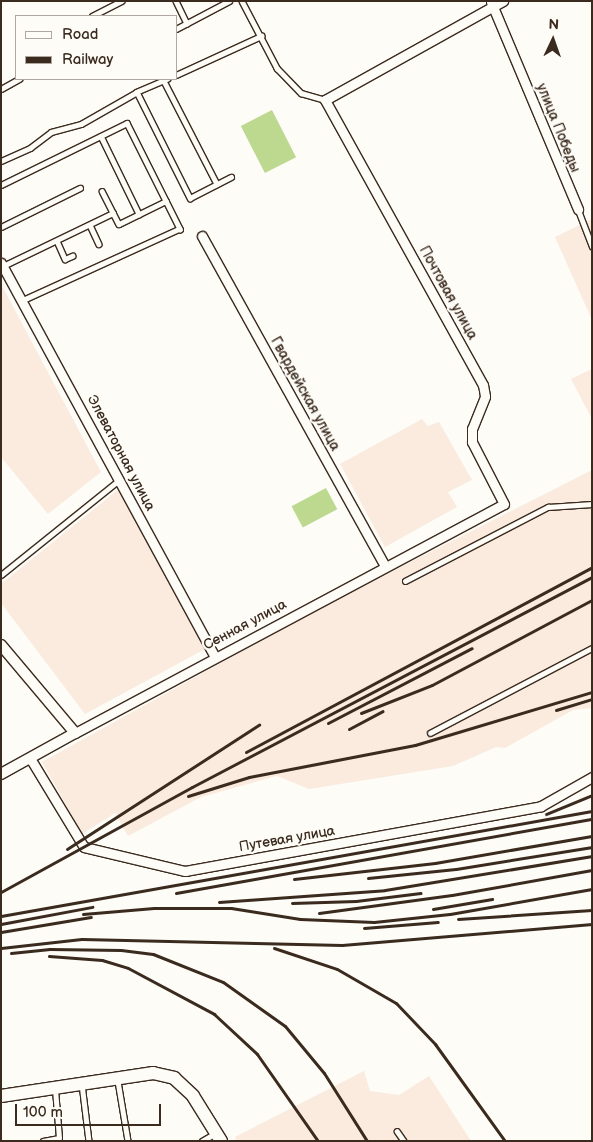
<!DOCTYPE html>
<meta charset="utf-8">
<style>
body{margin:0}
#map{position:relative;width:593px;height:1142px;overflow:hidden;background:#fdfcf7;font-family:"Balsamiq Sans",sans-serif}
div>[style]{position:absolute}
[style*='--x']{left:calc(var(--x)*1px);top:calc(var(--y)*1px);width:calc(var(--w)*1px);rotate:calc(var(--a)*1deg)}
.built>*{inset:0;background:#faebde}
.green>*{inset:0;background:#bdd990;transform-origin:0 0}
.roads{filter:drop-shadow(1px 0 #3b2a1e) drop-shadow(-1px 0 #3b2a1e) drop-shadow(0 1px #3b2a1e) drop-shadow(0 -1px #3b2a1e)}
.service>*{height:4.5px;margin:-2.25px;padding:0 2.25px;transform-origin:2.25px;border-radius:2.25px;background:#fdfcf7}
.minor>*{height:9px;margin:-4.5px;padding:0 4.5px;transform-origin:4.5px;border-radius:4.5px;background:#fdfcf7}
.tertiary>*{height:10px;margin:-5px;padding:0 5px;transform-origin:5px;border-radius:5px;background:#fdfcf7}
.secondary>*{height:12px;margin:-6px;padding:0 6px;transform-origin:6px;border-radius:6px;background:#fdfcf7}
.rail>*{height:3px;margin:-1.5px;padding:0 1.5px;transform-origin:1.5px;border-radius:1.5px;background:#3b2a1e}
span{translate:-50% -50%;white-space:nowrap;text-align:center;line-height:1.15;-webkit-text-stroke:4.5px #fdfcf7;paint-order:stroke}
.street-label{font-size:14px;color:#3b2a1e}
.frame{position:absolute;inset:0;border:2px solid #3b2a1e;pointer-events:none}
.legend{position:absolute;left:15px;top:15px;width:162px;height:65px;box-sizing:border-box;background:#fdfcf7;border:1px solid #afa8a0;margin:0;padding:6px 9px;list-style:none;font-size:15px;color:#3b2a1e}
.legend li{display:flex;align-items:center;gap:10px;height:25px}
.legend b{width:25px;border:1px solid #afa8a0}
.north{position:absolute;left:528px;top:15px;width:50px;height:50px;-webkit-text-stroke:4px #fdfcf7;paint-order:stroke;rotate:3deg;font-size:14px;font-weight:700;line-height:20px;text-align:center;color:#3b2a1e}
.north::after{content:'';display:block;margin:auto;width:18px;height:22px;background:#3b2a1e;clip-path:polygon(50% 0,100% 100%,50% 72%,0 100%)}
.scale{position:absolute;left:15px;top:1104px;width:146px;height:22px;box-sizing:border-box;border:2px solid #3b2a1e;border-top:0;padding-left:6px;font-size:15px;line-height:18px;white-space:nowrap;color:#3b2a1e;-webkit-text-stroke:4px #fdfcf7;paint-order:stroke}
</style>
<div id="map">
<div class="built">
<i style="clip-path:polygon(592px 219px,592px 320px,555px 237px)"></i>
<i style="clip-path:polygon(1px 284px,101px 472px,48px 514px,1px 457px)"></i>
<i style="clip-path:polygon(592px 369px,592px 419px,571px 379px)"></i>
<i style="clip-path:polygon(422px 419px,428px 426px,439px 422px,472px 480px,448px 492px,457px 507px,385px 547px,340px 464px)"></i>
<i style="clip-path:polygon(592px 470px,592px 708px,573px 710px,505px 748px,496px 747px,453px 766px,309px 789px,277px 776px,201px 797px,128px 836px,115px 813px,82px 834px,42px 762px,324px 606px)"></i>
<i style="clip-path:polygon(120px 488px,205px 649px,85px 714px,1px 603px,1px 584px)"></i>
<i style="clip-path:polygon(364px 1071px,370px 1091px,399px 1095px,429px 1076px,471px 1141px,237px 1141px,235px 1137px)"></i>
</div>
<div class="green">
<i style="left:272px;top:110px;width:53px;height:35px;rotate:63deg"></i>
<i style="left:326px;top:488px;width:24px;height:39px;rotate:62deg"></i>
</div>
<div class="roads">
<div class="service">
<i style="--x:176;--y:1;--w:25;--a:64"></i>
<i style="--x:242;--y:1;--w:76;--a:62.4"></i>
<i style="--x:277;--y:68;--w:35;--a:46"></i>
<i style="--x:301;--y:93;--w:25;--a:16"></i>
<i style="--x:92;--y:16;--w:33;--a:-27"></i>
<i style="--x:176;--y:29;--w:60;--a:-27.8"></i>
<i style="--x:176;--y:75;--w:94;--a:-24.6"></i>
<i style="--x:168;--y:79;--w:34;--a:157"></i>
<i style="--x:137;--y:92;--w:119;--a:63.4"></i>
<i style="--x:190;--y:198;--w:46;--a:-27.1"></i>
<i style="--x:164;--y:81;--w:116;--a:62.8"></i>
<i style="--x:1;--y:89;--w:21;--a:-29"></i>
<i style="--x:101;--y:136;--w:87;--a:64"></i>
<i style="--x:1;--y:161;--w:32;--a:-24"></i>
<i style="--x:30;--y:148;--w:26;--a:-37"></i>
<i style="--x:51;--y:132;--w:31;--a:-15"></i>
<i style="--x:81;--y:124;--w:64;--a:-29.7"></i>
<i style="--x:1;--y:185;--w:140;--a:-26.2"></i>
<i style="--x:127;--y:123;--w:119;--a:63.4"></i>
<i style="--x:180;--y:229;--w:174;--a:155.5"></i>
<i style="--x:102;--y:191;--w:37;--a:63"></i>
<i style="--x:119;--y:224;--w:52;--a:-26.1"></i>
<i style="--x:578;--y:209;--w:40;--a:69"></i>
<i style="--x:90;--y:225;--w:21;--a:65"></i>
<i style="--x:1;--y:227;--w:88;--a:-26.3"></i>
<i style="--x:57;--y:241;--w:20;--a:66"></i>
<i style="--x:65;--y:259;--w:8;--a:-23"></i>
<i style="--x:3;--y:266;--w:122;--a:-25.7"></i>
<i style="--x:1;--y:575;--w:151;--a:-38.8"></i>
<i style="--x:405;--y:581;--w:161;--a:-27.4"></i>
<i style="--x:548;--y:507;--w:44;--a:-3.9"></i>
<i style="--x:430;--y:733;--w:183;--a:-27.7"></i>
<i style="--x:118;--y:1081;--w:61;--a:80.5"></i>
<i style="--x:82;--y:1084;--w:57;--a:83"></i>
<i style="--x:397;--y:1131;--w:12;--a:55"></i>
<i style="--x:43;--y:1141;--w:16;--a:-11"></i>
<i style="--x:59;--y:1138;--w:49;--a:-94.7"></i>
<i style="--x:202;--y:1141;--w:14;--a:-30"></i>
</div>
<div class="minor">
<i style="--x:491;--y:2;--w:225;--a:67.2"></i>
<i style="--x:202;--y:236;--w:377;--a:61"></i>
<i style="--x:1;--y:263;--w:448;--a:61.5"></i>
<i style="--x:75;--y:733;--w:486;--a:-28.1"></i>
<i style="--x:504;--y:504;--w:70;--a:-117.3"></i>
<i style="--x:472;--y:442;--w:13;--a:-90"></i>
<i style="--x:472;--y:429;--w:35;--a:-68"></i>
<i style="--x:485;--y:396;--w:11;--a:-100"></i>
<i style="--x:483;--y:385;--w:326;--a:-119"></i>
<i style="--x:325;--y:100;--w:204;--a:-29.1"></i>
<i style="--x:30;--y:758;--w:104;--a:58.8"></i>
<i style="--x:84;--y:847;--w:104;--a:13.4"></i>
<i style="--x:185;--y:871;--w:362;--a:-10.3"></i>
<i style="--x:541;--y:806;--w:59;--a:-29.6"></i>
</div>
<div class="tertiary">
<i style="--x:1;--y:645;--w:115;--a:49.9"></i>
<i style="--x:75;--y:733;--w:85;--a:151"></i>
</div>
<div class="secondary">
<i style="--x:1;--y:1096;--w:154;--a:-8.6"></i>
<i style="--x:153;--y:1073;--w:22;--a:13"></i>
<i style="--x:174;--y:1078;--w:26;--a:43"></i>
<i style="--x:193;--y:1096;--w:53;--a:58.1"></i>
</div>
</div>
<div class="rail">
<i style="--x:556;--y:710;--w:38;--a:-17"></i>
<i style="--x:361;--y:713;--w:76;--a:-21.5"></i>
<i style="--x:432;--y:685;--w:181;--a:-28"></i>
<i style="--x:328;--y:723;--w:162;--a:-27.5"></i>
<i style="--x:349;--y:729;--w:38;--a:-28"></i>
<i style="--x:246;--y:752;--w:392;--a:-28.1"></i>
<i style="--x:188;--y:796;--w:64;--a:-17.3"></i>
<i style="--x:249;--y:777;--w:169;--a:-10.9"></i>
<i style="--x:415;--y:745;--w:185;--a:-16.7"></i>
<i style="--x:546;--y:814;--w:50;--a:-22.4"></i>
<i style="--x:67;--y:849;--w:229;--a:-32.9"></i>
<i style="--x:368;--y:878;--w:88;--a:-5.8"></i>
<i style="--x:456;--y:869;--w:138;--a:-9.2"></i>
<i style="--x:294;--y:879;--w:142;--a:-6.5"></i>
<i style="--x:435;--y:863;--w:159;--a:-9.8"></i>
<i style="--x:1;--y:892;--w:218;--a:-28.8"></i>
<i style="--x:192;--y:787;--w:452;--a:-27.7"></i>
<i style="--x:176;--y:893;--w:423;--a:-10.1"></i>
<i style="--x:219;--y:902;--w:166;--a:-4.1"></i>
<i style="--x:385;--y:890;--w:210;--a:-9.3"></i>
<i style="--x:292;--y:903;--w:64;--a:-1.8"></i>
<i style="--x:356;--y:901;--w:65;--a:-7"></i>
<i style="--x:433;--y:909;--w:60;--a:-9.6"></i>
<i style="--x:319;--y:913;--w:134;--a:-7.7"></i>
<i style="--x:452;--y:895;--w:142;--a:-10.1"></i>
<i style="--x:83;--y:914;--w:71;--a:-4.8"></i>
<i style="--x:154;--y:908;--w:77;--a:0"></i>
<i style="--x:231;--y:908;--w:70;--a:9.1"></i>
<i style="--x:300;--y:919;--w:74;--a:2.3"></i>
<i style="--x:374;--y:922;--w:76;--a:-6"></i>
<i style="--x:450;--y:914;--w:144;--a:-10"></i>
<i style="--x:1;--y:916;--w:600;--a:-10.07"></i>
<i style="--x:458;--y:919;--w:134;--a:-3.8"></i>
<i style="--x:1;--y:924;--w:93;--a:-10.6"></i>
<i style="--x:364;--y:928;--w:74;--a:-4.6"></i>
<i style="--x:1;--y:932;--w:91;--a:-9.5"></i>
<i style="--x:1;--y:948;--w:81;--a:-6.3"></i>
<i style="--x:82;--y:939;--w:260;--a:1.3"></i>
<i style="--x:342;--y:945;--w:251;--a:-4.8"></i>
<i style="--x:274;--y:948;--w:66;--a:18.4"></i>
<i style="--x:337;--y:969;--w:68;--a:30"></i>
<i style="--x:396;--y:1003;--w:57;--a:46.4"></i>
<i style="--x:435;--y:1044;--w:120;--a:54.2"></i>
<i style="--x:11;--y:953;--w:39;--a:-6"></i>
<i style="--x:50;--y:949;--w:71;--a:0.8"></i>
<i style="--x:121;--y:950;--w:32;--a:7"></i>
<i style="--x:153;--y:954;--w:75;--a:21.8"></i>
<i style="--x:223;--y:982;--w:76;--a:35.4"></i>
<i style="--x:285;--y:1026;--w:61;--a:50.3"></i>
<i style="--x:324;--y:1073;--w:80;--a:57.7"></i>
<i style="--x:49;--y:956;--w:53;--a:4.3"></i>
<i style="--x:102;--y:960;--w:27;--a:17"></i>
<i style="--x:128;--y:968;--w:98;--a:28.1"></i>
<i style="--x:214;--y:1014;--w:59;--a:42.9"></i>
<i style="--x:257;--y:1054;--w:106;--a:55"></i>
</div>
<div class="street-label">
<span style="left:558px;top:128px;rotate:68deg">улица Победы</span>
<span style="left:448px;top:293px;rotate:61deg">Почтовая улица</span>
<span style="left:305px;top:394px;rotate:61deg">Гвардейская улица</span>
<span style="left:121px;top:453px;rotate:62deg">Элеваторная улица</span>
<span style="left:245px;top:625px;rotate:-28deg">Сенная улица</span>
<span style="left:287px;top:839px;rotate:-10deg">Путевая улица</span>
</div>
<div class="frame"></div>
<ul class="legend">
<li><b style="height:6px;background:#fdfcf7"></b>Road</li>
<li><b style="height:6px;background:#3b2a1e"></b>Railway</li>
</ul>
<div class="north">N</div>
<div class="scale">100 m</div>
</div>
